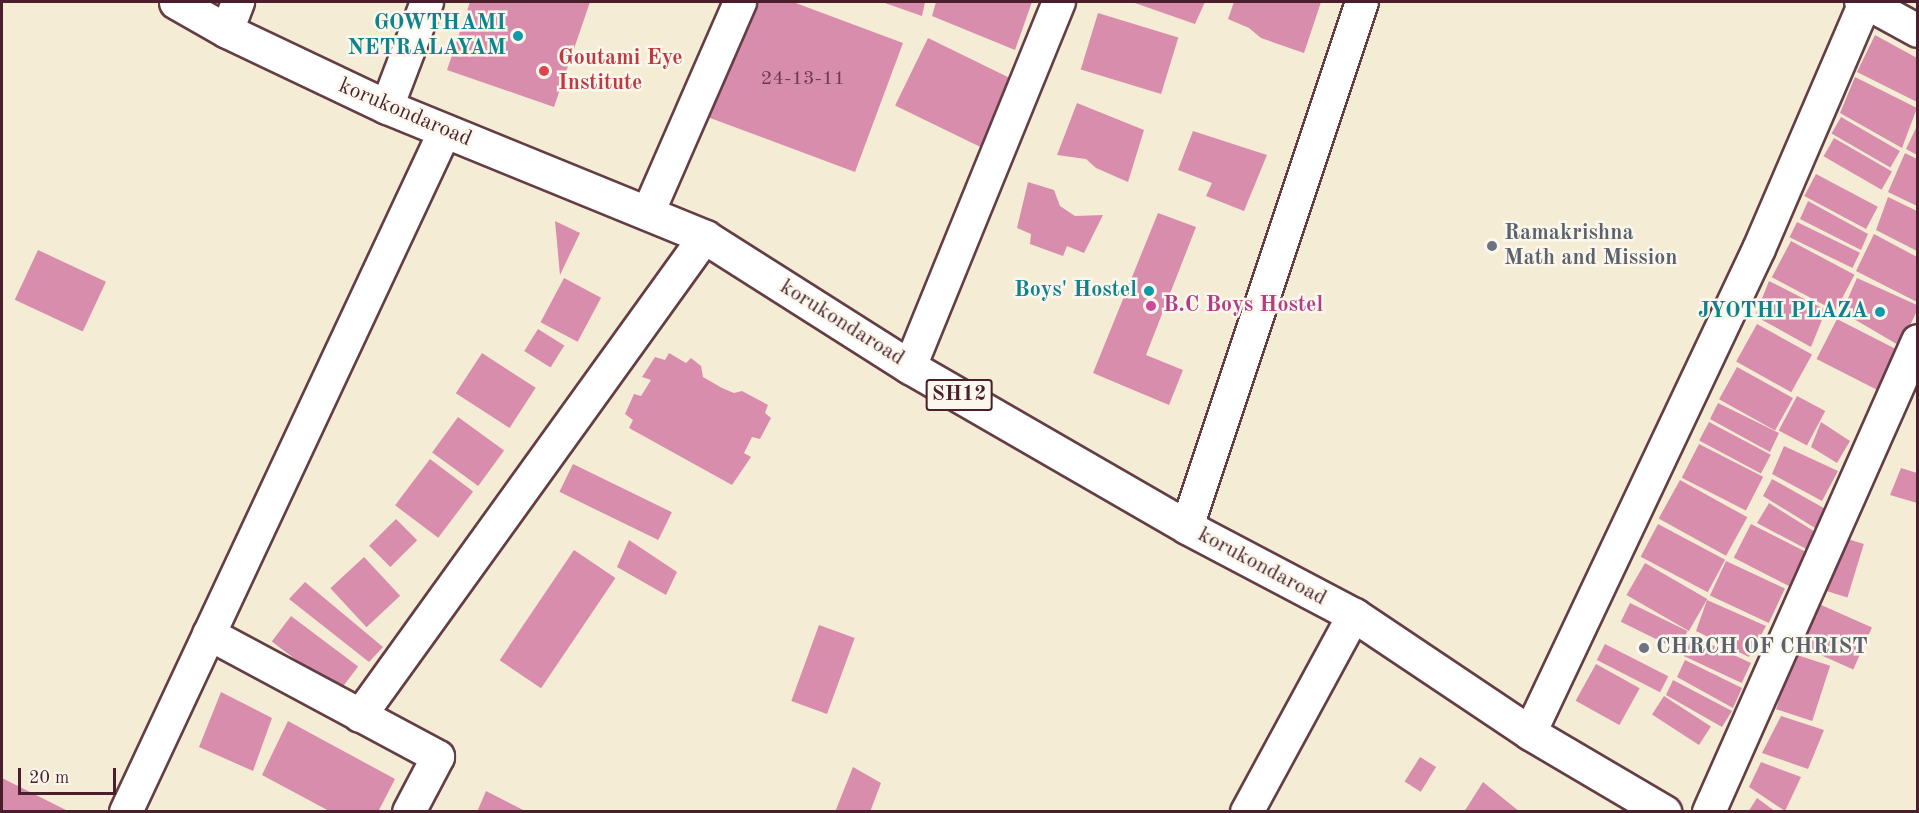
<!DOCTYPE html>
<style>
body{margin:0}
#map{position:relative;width:1919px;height:813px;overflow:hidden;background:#f5ecd6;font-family:"Old Standard TT",serif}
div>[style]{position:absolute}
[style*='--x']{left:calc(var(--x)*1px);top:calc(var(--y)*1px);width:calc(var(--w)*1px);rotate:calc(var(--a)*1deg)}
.building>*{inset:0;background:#d98dad;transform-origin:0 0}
.roads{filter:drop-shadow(2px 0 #643e45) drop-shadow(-2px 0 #643e45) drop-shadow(0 2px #643e45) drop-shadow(0 -2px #643e45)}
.minor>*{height:32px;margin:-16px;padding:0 16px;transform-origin:16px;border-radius:16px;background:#fff}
.primary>*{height:33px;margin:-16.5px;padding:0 16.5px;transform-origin:16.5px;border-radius:16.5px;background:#fff}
.dots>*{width:16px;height:16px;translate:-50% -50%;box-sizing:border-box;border:3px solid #fbf7ec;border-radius:50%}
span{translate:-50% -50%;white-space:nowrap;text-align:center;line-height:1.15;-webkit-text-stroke:5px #fbf7ec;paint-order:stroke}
.number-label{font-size:20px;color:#6e3a4c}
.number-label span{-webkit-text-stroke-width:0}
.shield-label span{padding:2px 4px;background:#fbf7ec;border:2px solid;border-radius:4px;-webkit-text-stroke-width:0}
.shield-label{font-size:21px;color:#4a1f2b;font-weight:700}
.culture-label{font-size:22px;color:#0d838f;font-weight:700}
.right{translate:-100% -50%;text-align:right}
.health-label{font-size:22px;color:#be3a42;font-weight:700}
.left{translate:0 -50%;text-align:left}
.street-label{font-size:22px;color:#4a1f2b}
.worship-label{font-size:22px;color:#5b616d;font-weight:700}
.hotel-label{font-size:22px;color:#b23c85;font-weight:700}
.frame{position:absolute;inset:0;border:3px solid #4a1f2b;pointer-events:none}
.scale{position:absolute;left:18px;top:768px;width:98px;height:27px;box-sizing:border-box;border:3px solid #4a1f2b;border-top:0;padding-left:8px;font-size:18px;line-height:21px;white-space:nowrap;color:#4a1f2b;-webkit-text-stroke:4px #fbf7ec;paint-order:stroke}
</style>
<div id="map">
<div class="building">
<i style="clip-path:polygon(470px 2px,590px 2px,554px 107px,447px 70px)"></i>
<i style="clip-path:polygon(745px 2px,793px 2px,903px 43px,855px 172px,702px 115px)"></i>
<i style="clip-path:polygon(882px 2px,925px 2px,922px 16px)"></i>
<i style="clip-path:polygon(936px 2px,1032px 2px,1015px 50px,932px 16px)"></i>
<i style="clip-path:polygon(1132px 2px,1205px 2px,1195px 24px)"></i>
<i style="clip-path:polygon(1234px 2px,1321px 2px,1304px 53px,1261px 38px,1249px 28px,1228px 19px)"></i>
<i style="left:1098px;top:13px;width:84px;height:59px;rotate:17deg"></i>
<i style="clip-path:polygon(1875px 35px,1917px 58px,1917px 102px,1857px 72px)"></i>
<i style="left:928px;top:38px;width:95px;height:75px;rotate:26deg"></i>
<i style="clip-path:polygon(1855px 77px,1917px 108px,1902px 148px,1840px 113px)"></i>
<i style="clip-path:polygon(1077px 103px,1144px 130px,1128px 182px,1096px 168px,1086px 159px,1057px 155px)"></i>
<i style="left:1841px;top:117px;width:68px;height:19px;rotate:30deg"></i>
<i style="clip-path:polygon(1917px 126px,1917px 155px,1906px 149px)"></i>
<i style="clip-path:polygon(1193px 131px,1267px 155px,1244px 211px,1206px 196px,1212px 183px,1178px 170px)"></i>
<i style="left:1834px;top:138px;width:67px;height:21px;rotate:30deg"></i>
<i style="clip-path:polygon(1905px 153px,1917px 159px,1917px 206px,1888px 192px)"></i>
<i style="left:1816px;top:174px;width:70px;height:25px;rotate:28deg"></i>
<i style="clip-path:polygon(1028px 182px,1054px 190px,1060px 206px,1075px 216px,1103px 215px,1084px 253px,1067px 246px,1063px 256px,1030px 244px,1031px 234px,1017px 228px)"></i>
<i style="clip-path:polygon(1888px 197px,1917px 211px,1917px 251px,1876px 230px)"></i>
<i style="clip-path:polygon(1808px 201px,1868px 234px,1861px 250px,1800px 219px)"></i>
<i style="clip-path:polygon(1158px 213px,1196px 227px,1146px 355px,1183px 370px,1169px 405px,1093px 373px)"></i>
<i style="clip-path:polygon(555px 221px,580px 233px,560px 275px)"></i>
<i style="left:1797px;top:222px;width:70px;height:17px;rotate:26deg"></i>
<i style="clip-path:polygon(1874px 234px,1917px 257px,1917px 302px,1856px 271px)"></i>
<i style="left:1791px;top:241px;width:72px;height:41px;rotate:28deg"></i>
<i style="left:38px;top:250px;width:75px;height:55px;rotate:25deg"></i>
<i style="left:564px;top:278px;width:42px;height:50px;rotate:28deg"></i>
<i style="clip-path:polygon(1857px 278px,1917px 305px,1917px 311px,1900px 346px,1842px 312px)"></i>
<i style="clip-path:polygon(1769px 281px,1826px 310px,1811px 347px,1755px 316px)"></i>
<i style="left:1837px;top:319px;width:72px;height:45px;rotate:27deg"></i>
<i style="left:1757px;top:324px;width:63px;height:43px;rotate:29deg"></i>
<i style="left:538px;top:329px;width:31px;height:26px;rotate:32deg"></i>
<i style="left:482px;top:353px;width:64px;height:48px;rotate:33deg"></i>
<i style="clip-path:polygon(669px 353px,686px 363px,691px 358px,701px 366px,703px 377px,722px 388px,734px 393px,742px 391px,768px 405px,765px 413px,771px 418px,760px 439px,752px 437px,744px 453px,751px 457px,732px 485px,629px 428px,633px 420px,625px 414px,634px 394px,641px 396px,651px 380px,642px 377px,655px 357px,665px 360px)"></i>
<i style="left:1737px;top:367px;width:64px;height:37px;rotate:29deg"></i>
<i style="left:1797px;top:396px;width:32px;height:39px;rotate:28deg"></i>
<i style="clip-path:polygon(1718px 403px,1779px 433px,1770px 452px,1710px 419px)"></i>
<i style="left:458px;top:417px;width:57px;height:44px;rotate:36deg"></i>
<i style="left:1709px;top:422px;width:70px;height:21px;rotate:28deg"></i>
<i style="clip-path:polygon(1821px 422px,1850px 441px,1837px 463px,1811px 447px)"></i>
<i style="left:1699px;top:444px;width:72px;height:38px;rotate:27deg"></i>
<i style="clip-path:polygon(1784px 446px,1838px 471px,1822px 501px,1772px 474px)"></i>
<i style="left:430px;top:459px;width:54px;height:58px;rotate:37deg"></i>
<i style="left:573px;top:464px;width:110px;height:31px;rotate:26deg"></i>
<i style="clip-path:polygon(1901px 468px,1917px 473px,1917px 503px,1890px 495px)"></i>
<i style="clip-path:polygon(1772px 479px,1829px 511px,1820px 531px,1763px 496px)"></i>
<i style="left:1680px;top:480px;width:77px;height:44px;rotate:29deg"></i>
<i style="clip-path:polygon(1769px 503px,1820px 535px,1810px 551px,1757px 523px)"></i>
<i style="left:396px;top:519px;width:30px;height:38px;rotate:45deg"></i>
<i style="left:1658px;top:524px;width:76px;height:37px;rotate:28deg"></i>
<i style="left:1751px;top:524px;width:63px;height:38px;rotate:27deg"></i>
<i style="left:1838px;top:536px;width:27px;height:56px;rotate:17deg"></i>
<i style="clip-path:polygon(629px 540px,677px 572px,666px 595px,617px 567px)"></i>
<i style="left:574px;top:550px;width:50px;height:133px;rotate:34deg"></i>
<i style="left:364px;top:557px;width:53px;height:46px;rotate:47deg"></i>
<i style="left:1726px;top:561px;width:65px;height:38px;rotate:25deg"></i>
<i style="left:1645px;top:563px;width:72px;height:37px;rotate:30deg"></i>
<i style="clip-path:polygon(305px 582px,383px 647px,369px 662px,289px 599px)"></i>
<i style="clip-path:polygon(1707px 600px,1766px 626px,1749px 657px,1696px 631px)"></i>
<i style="left:1630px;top:603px;width:64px;height:21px;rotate:26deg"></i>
<i style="left:1819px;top:604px;width:58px;height:46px;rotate:24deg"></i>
<i style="left:291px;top:616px;width:84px;height:32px;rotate:37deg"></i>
<i style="left:819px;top:625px;width:38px;height:81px;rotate:20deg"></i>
<i style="left:1693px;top:636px;width:64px;height:22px;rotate:25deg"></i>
<i style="left:1605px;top:644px;width:71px;height:18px;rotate:27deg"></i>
<i style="left:1794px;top:654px;width:38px;height:58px;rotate:18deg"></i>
<i style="clip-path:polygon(1685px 660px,1742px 688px,1733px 708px,1677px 677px)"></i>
<i style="left:1596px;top:664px;width:50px;height:42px;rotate:29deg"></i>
<i style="clip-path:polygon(1673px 680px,1732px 711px,1722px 727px,1666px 695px)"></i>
<i style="clip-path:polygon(221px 692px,272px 718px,253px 771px,199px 747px)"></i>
<i style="left:1664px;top:696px;width:56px;height:22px;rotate:33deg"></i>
<i style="clip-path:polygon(1781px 716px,1824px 730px,1808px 769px,1762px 753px)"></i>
<i style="clip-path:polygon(288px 721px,395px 779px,378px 812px,331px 812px,262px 775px)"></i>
<i style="left:1420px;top:757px;width:19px;height:29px;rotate:32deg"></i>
<i style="clip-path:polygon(1761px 762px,1801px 777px,1785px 811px,1749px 787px)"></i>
<i style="clip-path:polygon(853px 767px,881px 783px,870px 812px,835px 812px)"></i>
<i style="clip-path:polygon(2px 778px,70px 812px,2px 812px)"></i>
<i style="clip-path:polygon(1483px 782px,1520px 812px,1464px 812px)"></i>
<i style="clip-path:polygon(486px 791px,527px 812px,477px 812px)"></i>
<i style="clip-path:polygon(1757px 798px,1776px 812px,1748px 812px)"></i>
</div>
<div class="roads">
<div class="minor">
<i style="--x:1865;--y:2;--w:60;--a:28.7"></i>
<i style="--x:227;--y:31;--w:31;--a:-69"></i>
<i style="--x:387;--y:107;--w:112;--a:-69.1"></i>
<i style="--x:648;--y:213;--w:230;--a:-66.4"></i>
<i style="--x:910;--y:367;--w:394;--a:-67.8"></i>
<i style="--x:1187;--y:527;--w:553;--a:-71.57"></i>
<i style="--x:209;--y:634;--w:260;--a:28.2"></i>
<i style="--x:438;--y:757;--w:62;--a:117.8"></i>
<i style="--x:360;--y:716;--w:590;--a:-54.24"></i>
<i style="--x:1530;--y:733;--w:535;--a:-64.68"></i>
<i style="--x:1759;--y:249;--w:268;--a:-66.7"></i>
<i style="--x:1865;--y:3;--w:4;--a:-166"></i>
<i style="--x:126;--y:812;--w:752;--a:-64.9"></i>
<i style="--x:1247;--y:812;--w:224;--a:-61.5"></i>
<i style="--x:1709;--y:812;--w:515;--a:-66.07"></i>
</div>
<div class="primary">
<i style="--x:176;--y:2;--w:59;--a:29.6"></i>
<i style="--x:227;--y:31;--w:177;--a:25.4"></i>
<i style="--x:387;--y:107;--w:344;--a:22.2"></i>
<i style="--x:705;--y:237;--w:243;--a:32.4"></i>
<i style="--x:910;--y:367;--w:320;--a:30"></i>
<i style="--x:1187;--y:527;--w:189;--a:27.8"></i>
<i style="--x:1354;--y:615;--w:212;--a:33.8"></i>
<i style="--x:1530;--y:733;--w:156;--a:30.5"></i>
</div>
</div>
<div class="dots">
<i style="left:518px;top:36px;background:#0f9aa8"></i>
<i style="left:544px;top:71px;background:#e0444e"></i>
<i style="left:1492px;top:246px;background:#6b7280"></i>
<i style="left:1149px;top:291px;background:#0f9aa8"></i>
<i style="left:1151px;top:306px;background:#d1479c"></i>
<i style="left:1880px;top:312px;background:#0f9aa8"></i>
<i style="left:1644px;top:648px;background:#6b7280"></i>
</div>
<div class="number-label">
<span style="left:803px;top:79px">24-13-11</span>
</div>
<div class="shield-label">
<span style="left:959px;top:395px">SH12</span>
</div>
<div class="culture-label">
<span class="right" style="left:506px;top:36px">GOWTHAMI<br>NETRALAYAM</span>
<span class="right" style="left:1137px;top:291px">Boys' Hostel</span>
<span class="right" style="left:1868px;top:312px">JYOTHI PLAZA</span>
</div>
<div class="health-label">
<span class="left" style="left:558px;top:71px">Goutami Eye<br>Institute</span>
</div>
<div class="street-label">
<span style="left:405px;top:113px;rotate:23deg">korukondaroad</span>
<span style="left:842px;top:323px;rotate:32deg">korukondaroad</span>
<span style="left:1262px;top:567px;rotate:28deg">korukondaroad</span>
</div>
<div class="worship-label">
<span class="left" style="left:1504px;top:246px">Ramakrishna<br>Math and Mission</span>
<span class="left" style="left:1656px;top:648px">CHRCH OF CHRIST</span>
</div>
<div class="hotel-label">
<span class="left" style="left:1163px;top:306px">B.C Boys Hostel</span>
</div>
<div class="frame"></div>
<div class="scale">20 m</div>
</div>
